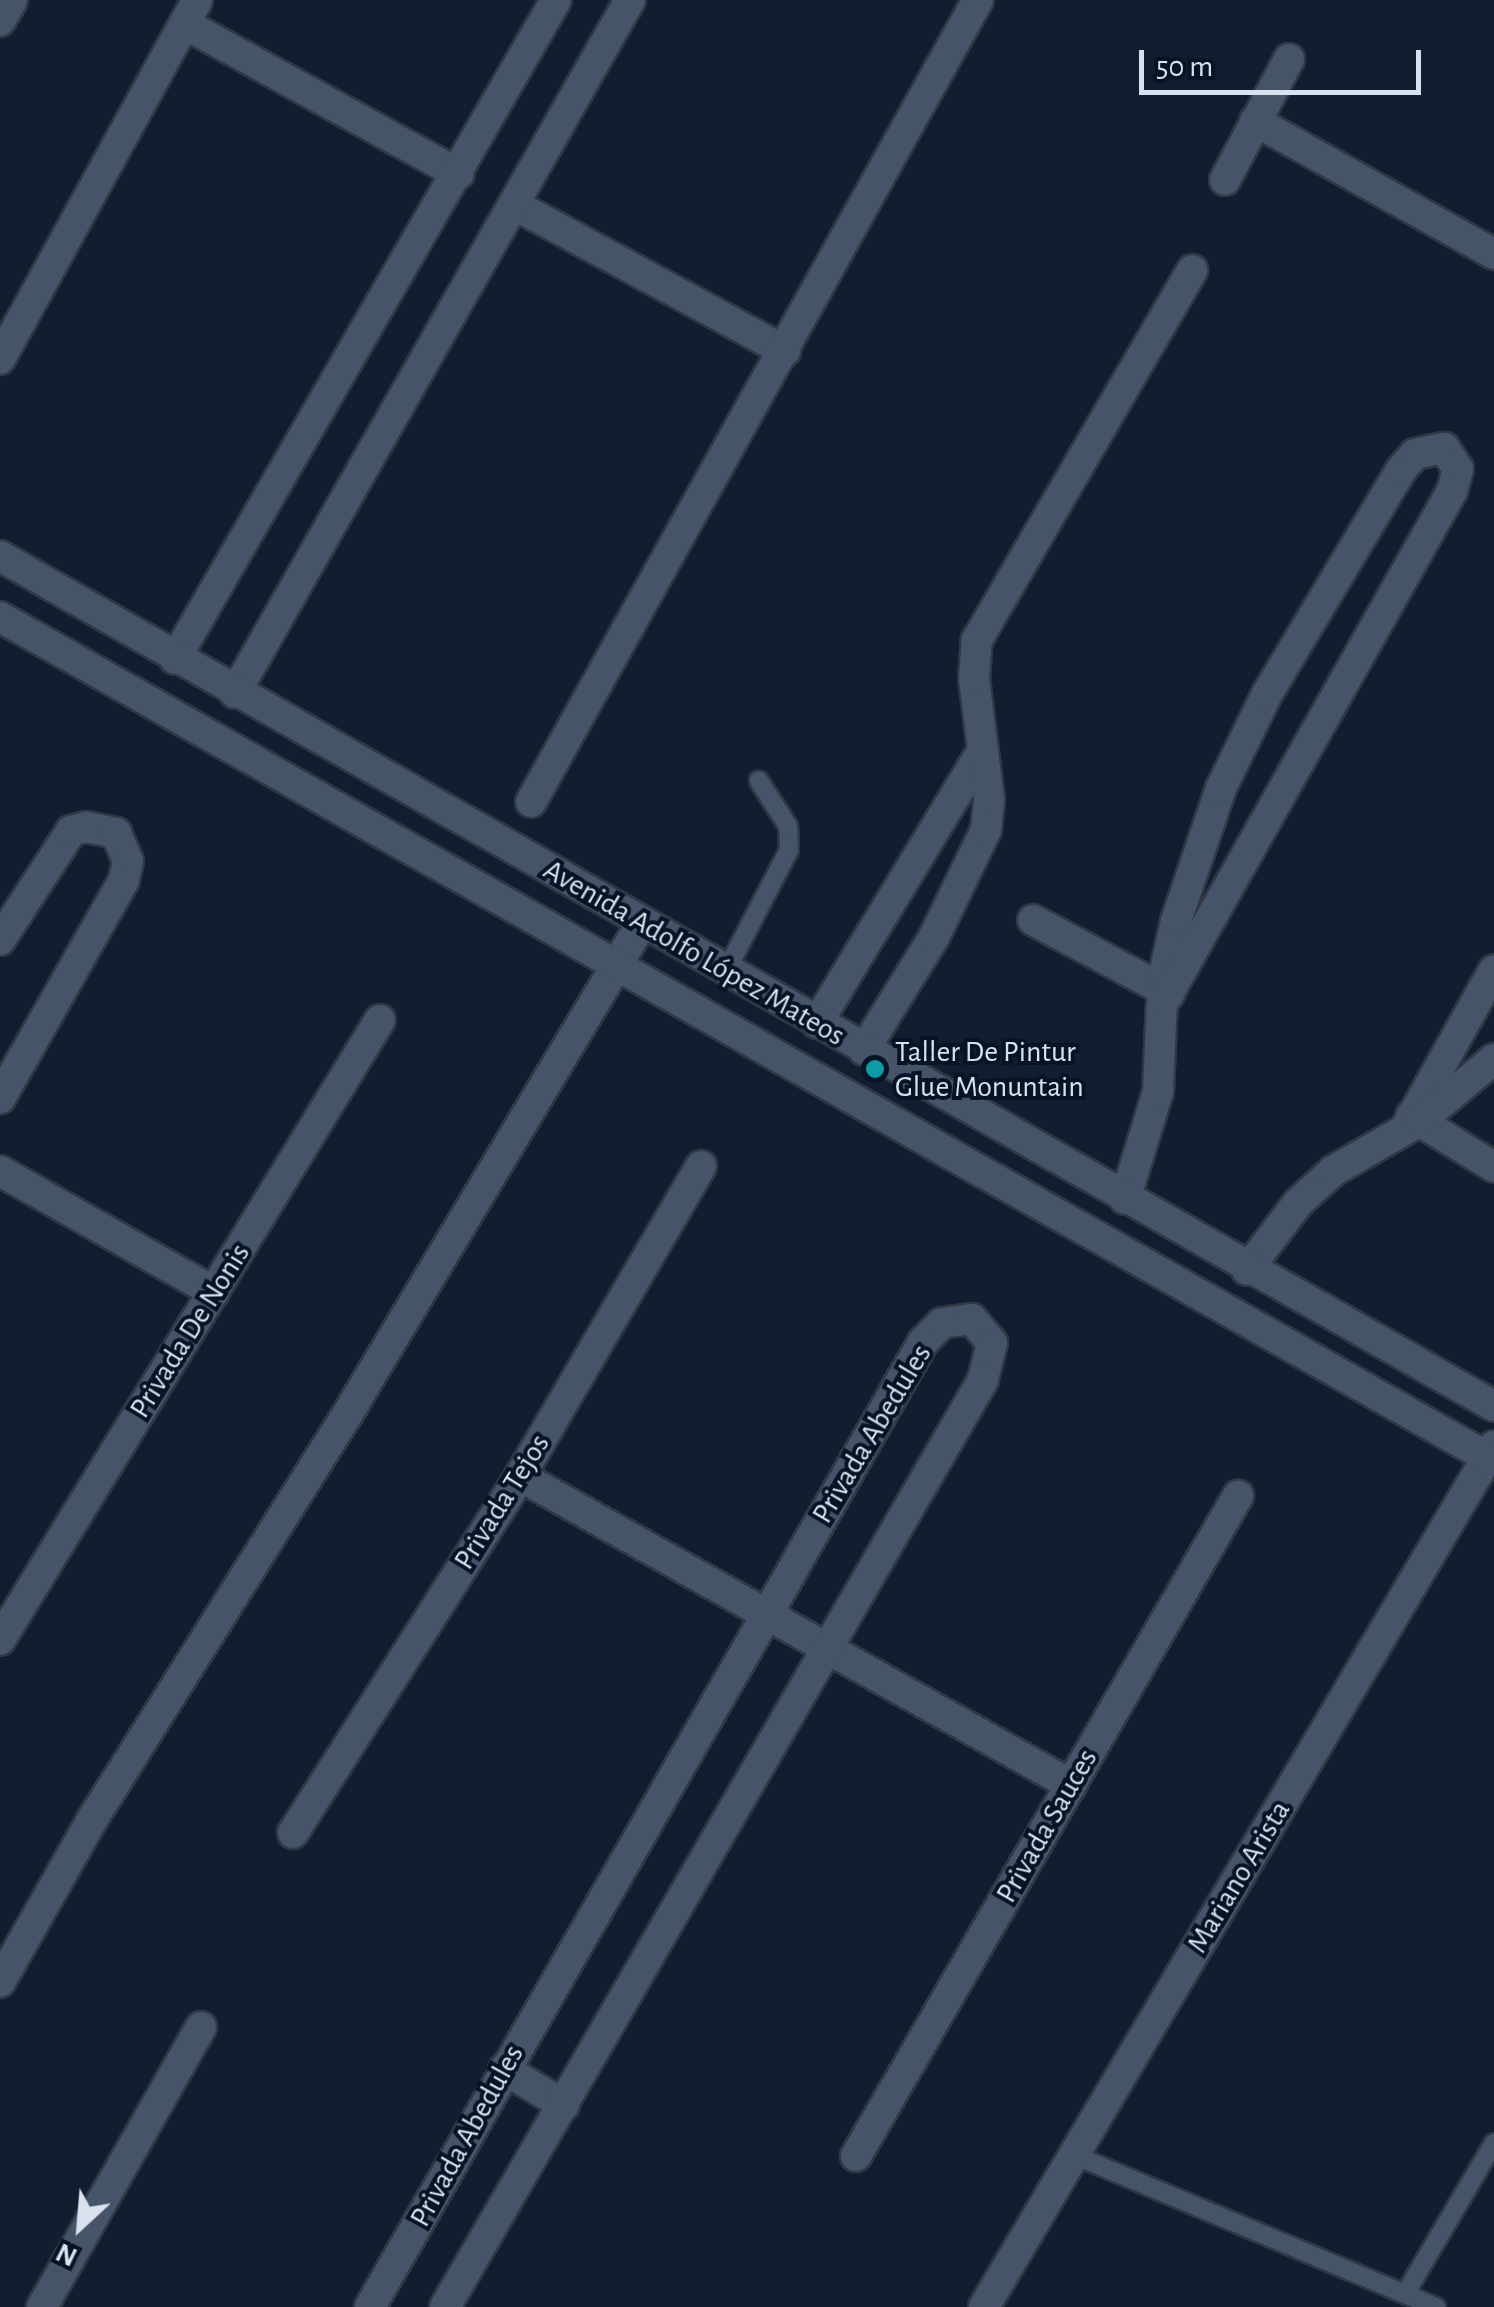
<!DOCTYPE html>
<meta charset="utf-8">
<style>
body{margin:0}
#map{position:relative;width:1494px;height:2307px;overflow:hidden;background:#111e2f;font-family:"Alegreya Sans",sans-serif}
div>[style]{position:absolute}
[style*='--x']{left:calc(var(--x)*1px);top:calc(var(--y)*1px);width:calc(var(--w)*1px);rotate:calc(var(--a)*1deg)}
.roads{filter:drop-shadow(2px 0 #303745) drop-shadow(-2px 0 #303745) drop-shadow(0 2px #303745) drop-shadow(0 -2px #303745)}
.lane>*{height:18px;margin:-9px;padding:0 9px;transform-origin:9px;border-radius:9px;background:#465469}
.street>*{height:30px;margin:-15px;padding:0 15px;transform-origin:15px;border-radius:15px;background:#465469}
.secondary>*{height:30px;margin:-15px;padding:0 15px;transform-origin:15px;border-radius:15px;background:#465469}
.dots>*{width:28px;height:28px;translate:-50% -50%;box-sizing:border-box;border:5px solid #081425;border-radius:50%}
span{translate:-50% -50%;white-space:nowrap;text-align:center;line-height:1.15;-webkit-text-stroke:8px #081425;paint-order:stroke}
.street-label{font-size:30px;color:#d8e1ed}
.poi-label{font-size:30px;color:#d8e1ed}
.left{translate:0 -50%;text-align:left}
.north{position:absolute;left:30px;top:2177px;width:100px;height:100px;-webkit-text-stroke:8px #081425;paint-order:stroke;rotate:206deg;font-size:28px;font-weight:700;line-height:40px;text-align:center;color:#d8e1ed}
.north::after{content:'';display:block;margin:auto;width:35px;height:45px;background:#d8e1ed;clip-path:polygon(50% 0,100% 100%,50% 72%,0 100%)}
.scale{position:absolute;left:1139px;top:50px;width:282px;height:45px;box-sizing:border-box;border:5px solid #d8e1ed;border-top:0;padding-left:12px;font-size:30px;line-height:35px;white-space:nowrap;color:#d8e1ed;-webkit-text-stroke:8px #081425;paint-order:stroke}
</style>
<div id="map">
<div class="roads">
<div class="lane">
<i style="--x:726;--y:971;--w:136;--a:-62.5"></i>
<i style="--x:789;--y:850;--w:24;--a:-92"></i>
<i style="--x:788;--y:826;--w:54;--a:-122.8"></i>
<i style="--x:1074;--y:2155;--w:393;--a:22.8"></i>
<i style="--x:1405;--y:2294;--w:175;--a:-59.5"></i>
</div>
<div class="street">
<i style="--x:0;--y:21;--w:24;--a:-60"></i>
<i style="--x:185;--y:24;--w:312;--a:28.7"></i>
<i style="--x:1255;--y:121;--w:274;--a:29.1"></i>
<i style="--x:1225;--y:180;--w:137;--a:-62.1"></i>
<i style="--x:515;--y:205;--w:307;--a:28.4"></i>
<i style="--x:0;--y:359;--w:409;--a:-61.2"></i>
<i style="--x:175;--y:659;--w:761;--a:-59.97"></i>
<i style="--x:235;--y:693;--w:798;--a:-60.32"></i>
<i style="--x:531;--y:802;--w:918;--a:-60.87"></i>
<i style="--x:1033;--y:920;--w:155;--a:28.1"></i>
<i style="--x:0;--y:940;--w:130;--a:-56.9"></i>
<i style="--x:71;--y:831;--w:16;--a:-15"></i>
<i style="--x:86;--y:827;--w:31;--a:11"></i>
<i style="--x:116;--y:833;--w:30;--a:67"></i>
<i style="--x:128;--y:861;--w:19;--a:102"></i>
<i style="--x:124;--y:880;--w:251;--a:119.6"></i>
<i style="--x:817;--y:1023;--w:317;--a:-58.7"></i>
<i style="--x:864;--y:1050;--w:133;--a:-58.2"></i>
<i style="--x:934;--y:937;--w:119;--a:-64.1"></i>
<i style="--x:986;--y:830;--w:31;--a:-84"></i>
<i style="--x:989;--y:799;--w:121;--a:-97.1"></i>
<i style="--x:974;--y:679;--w:39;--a:-86"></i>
<i style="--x:977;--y:640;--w:428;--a:-59.8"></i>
<i style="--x:1411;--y:1116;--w:97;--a:31.6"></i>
<i style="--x:1408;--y:1124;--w:176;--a:-60.8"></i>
<i style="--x:0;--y:1171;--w:246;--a:29.5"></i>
<i style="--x:1125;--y:1199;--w:112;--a:-72.9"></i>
<i style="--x:1158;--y:1092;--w:113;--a:-87.5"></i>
<i style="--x:1163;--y:979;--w:59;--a:-77.4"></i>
<i style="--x:1176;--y:921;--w:140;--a:-71.3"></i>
<i style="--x:1221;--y:788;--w:105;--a:-63.9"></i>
<i style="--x:1267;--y:694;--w:261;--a:-59.1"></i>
<i style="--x:1401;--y:470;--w:21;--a:-49"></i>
<i style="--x:1415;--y:454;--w:30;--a:-12"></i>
<i style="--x:1444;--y:448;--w:25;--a:56"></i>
<i style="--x:1458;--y:469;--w:23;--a:105"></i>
<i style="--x:1452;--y:491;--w:586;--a:119.45"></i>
<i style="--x:1247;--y:1270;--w:84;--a:-52.7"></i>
<i style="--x:1298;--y:1203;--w:47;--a:-42.4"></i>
<i style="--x:1333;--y:1171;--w:100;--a:-29.9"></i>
<i style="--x:1420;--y:1121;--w:97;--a:-40"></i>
<i style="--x:520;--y:1476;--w:632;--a:29.28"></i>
<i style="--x:0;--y:1640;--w:727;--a:-58.5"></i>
<i style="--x:293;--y:1833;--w:423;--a:-57.5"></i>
<i style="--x:520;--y:1476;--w:359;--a:-59.7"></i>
<i style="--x:0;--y:1982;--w:192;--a:-60.4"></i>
<i style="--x:95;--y:1815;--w:487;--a:-57.8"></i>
<i style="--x:354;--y:1403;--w:560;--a:-59.04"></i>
<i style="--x:504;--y:2069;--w:70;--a:31"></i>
<i style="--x:856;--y:2156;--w:763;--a:-59.94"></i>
<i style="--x:42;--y:2307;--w:322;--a:-60.4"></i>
<i style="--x:370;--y:2307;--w:1112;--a:-60.18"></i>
<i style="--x:923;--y:1342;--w:27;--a:-45"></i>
<i style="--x:942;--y:1323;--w:30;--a:-8"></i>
<i style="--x:972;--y:1319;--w:31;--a:50"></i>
<i style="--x:992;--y:1343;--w:38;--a:104"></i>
<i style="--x:983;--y:1380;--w:1072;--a:120.13"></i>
<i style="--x:984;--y:2307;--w:1001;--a:-59.36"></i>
</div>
<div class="secondary">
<i style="--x:0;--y:556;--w:1719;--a:29.64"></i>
<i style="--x:0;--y:617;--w:1716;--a:29.46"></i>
</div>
</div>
<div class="dots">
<i style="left:875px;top:1069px;background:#0f9aa8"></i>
</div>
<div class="street-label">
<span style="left:694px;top:953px;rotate:30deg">Avenida Adolfo López Mateos</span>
<span style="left:190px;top:1331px;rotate:-58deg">Privada De Nonis</span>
<span style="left:872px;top:1434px;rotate:-59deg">Privada Abedules</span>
<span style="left:502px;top:1502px;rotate:-58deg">Privada Tejos</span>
<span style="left:1047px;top:1826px;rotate:-60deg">Privada Sauces</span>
<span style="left:1239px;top:1877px;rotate:-59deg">Mariano Arista</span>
<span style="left:467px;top:2136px;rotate:-61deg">Privada Abedules</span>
</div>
<div class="poi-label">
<span class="left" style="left:895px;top:1069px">Taller De Pintur<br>Glue Monuntain</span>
</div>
<div class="north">N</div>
<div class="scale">50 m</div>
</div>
